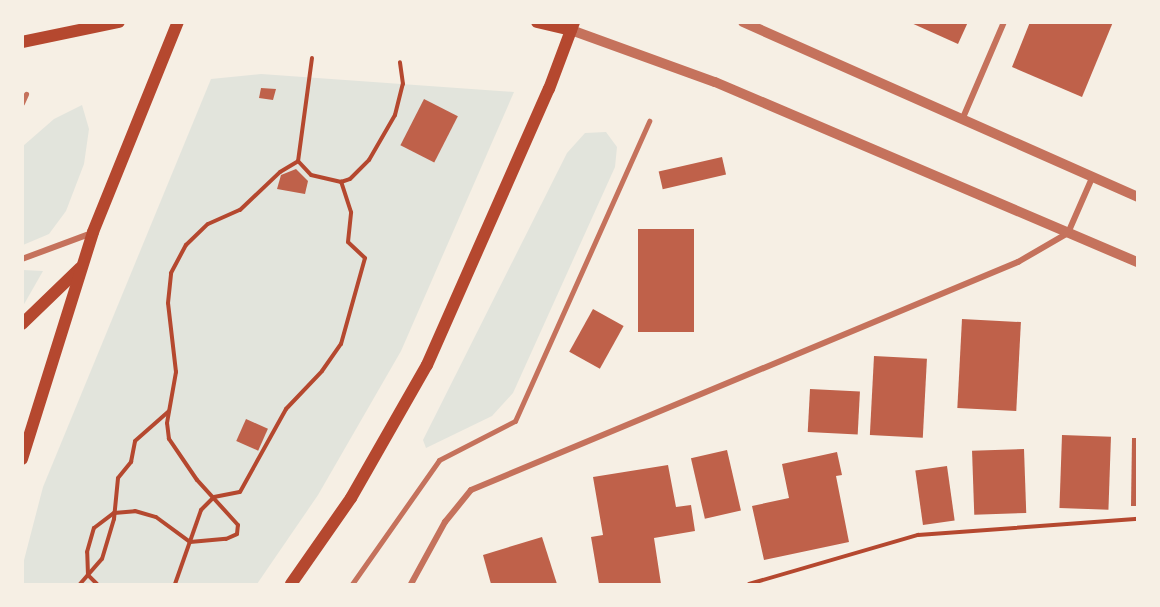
<!DOCTYPE html>
<style>
body{margin:0}
#map{position:relative;width:1160px;height:607px;overflow:hidden;background:#f6efe4;font-family:"Public Sans",sans-serif}
div>[style]{position:absolute}
[style*='--x']{left:calc(var(--x)*1px);top:calc(var(--y)*1px);width:calc(var(--w)*1px);rotate:calc(var(--a)*1deg)}
.green>*{inset:0;background:#e2e4dc}
.building>*{inset:0;background:#bf614a;transform-origin:0 0}
.path>*{height:4px;margin:-2px;padding:0 2px;transform-origin:2px;border-radius:2px;background:#b5482f}
.pedestrian>*{height:5px;margin:-2.5px;padding:0 2.5px;transform-origin:2.5px;border-radius:2.5px;background:#c5725c}
.minor>*{height:6px;margin:-3px;padding:0 3px;transform-origin:3px;border-radius:3px;background:#c5725c}
.tertiary>*{height:10px;margin:-5px;padding:0 5px;transform-origin:5px;border-radius:5px;background:#c5725c}
.secondary>*{height:12px;margin:-6px;padding:0 6px;transform-origin:6px;border-radius:6px;background:#b5482f}
span{translate:-50% -50%;white-space:nowrap;text-align:center;line-height:1.15;-webkit-text-stroke:6px #f6efe4;paint-order:stroke}
.frame{position:absolute;inset:0;border:24px solid #f6efe4;pointer-events:none}
</style>
<div id="map">
<div class="green">
<i style="clip-path:polygon(261px 74px,514px 92px,401px 351px,318px 495px,257px 584px,23px 584px,23px 564px,43px 487px,211px 79px)"></i>
<i style="clip-path:polygon(82px 105px,89px 129px,84px 164px,66px 211px,49px 234px,23px 245px,23px 146px,54px 119px)"></i>
<i style="clip-path:polygon(606px 132px,617px 147px,615px 167px,513px 393px,492px 416px,426px 448px,423px 440px,567px 153px,585px 133px)"></i>
<i style="clip-path:polygon(23px 270px,43px 271px,23px 306px,22px 270px)"></i>
</div>
<div class="building">
<i style="clip-path:polygon(909px 22px,968px 22px,958px 44px)"></i>
<i style="clip-path:polygon(1030px 22px,1113px 22px,1082px 97px,1012px 67px)"></i>
<i style="clip-path:polygon(261px 88px,276px 89px,273px 100px,259px 98px)"></i>
<i style="left:424px;top:99px;width:38px;height:52px;rotate:27deg"></i>
<i style="left:722px;top:157px;width:18px;height:65px;rotate:77deg"></i>
<i style="clip-path:polygon(296px 169px,308px 181px,305px 194px,277px 189px,281px 175px)"></i>
<i style="left:638px;top:229px;width:56px;height:103px"></i>
<i style="left:593px;top:309px;width:35px;height:49px;rotate:29deg"></i>
<i style="left:962px;top:319px;width:59px;height:89px;rotate:3deg"></i>
<i style="left:874px;top:356px;width:53px;height:79px;rotate:3deg"></i>
<i style="left:810px;top:389px;width:50px;height:43px;rotate:3deg"></i>
<i style="left:246px;top:419px;width:24px;height:24px;rotate:24deg"></i>
<i style="left:1062px;top:435px;width:49px;height:73px;rotate:2deg"></i>
<i style="clip-path:polygon(1132px 438px,1138px 438px,1138px 506px,1131px 506px)"></i>
<i style="left:1024px;top:449px;width:64px;height:52px;rotate:88deg"></i>
<i style="left:727px;top:450px;width:62px;height:37px;rotate:77deg"></i>
<i style="clip-path:polygon(837px 452px,842px 475px,836px 476px,849px 542px,764px 560px,752px 506px,789px 498px,782px 464px)"></i>
<i style="clip-path:polygon(668px 465px,676px 507px,691px 505px,695px 531px,654px 538px,661px 584px,599px 584px,591px 537px,603px 535px,593px 477px)"></i>
<i style="left:947px;top:466px;width:55px;height:32px;rotate:82deg"></i>
<i style="clip-path:polygon(542px 537px,557px 584px,491px 584px,483px 555px)"></i>
</div>
<div class="path">
<i style="--x:312;--y:58;--w:104;--a:97.7"></i>
<i style="--x:298;--y:161;--w:19;--a:47"></i>
<i style="--x:311;--y:175;--w:31;--a:13"></i>
<i style="--x:341;--y:182;--w:9;--a:-18"></i>
<i style="--x:350;--y:179;--w:27;--a:-45"></i>
<i style="--x:369;--y:160;--w:52;--a:-60"></i>
<i style="--x:395;--y:115;--w:32;--a:-76"></i>
<i style="--x:403;--y:84;--w:22;--a:-98"></i>
<i style="--x:80;--y:584;--w:33;--a:-49"></i>
<i style="--x:102;--y:559;--w:42;--a:-73.3"></i>
<i style="--x:114;--y:519;--w:41;--a:-84.4"></i>
<i style="--x:118;--y:478;--w:21;--a:-51"></i>
<i style="--x:131;--y:462;--w:21;--a:-79"></i>
<i style="--x:135;--y:441;--w:45;--a:-41.4"></i>
<i style="--x:97;--y:584;--w:13;--a:-135"></i>
<i style="--x:88;--y:575;--w:23;--a:-92"></i>
<i style="--x:87;--y:552;--w:25;--a:-74"></i>
<i style="--x:94;--y:528;--w:25;--a:-37"></i>
<i style="--x:114;--y:513;--w:21;--a:-5"></i>
<i style="--x:135;--y:511;--w:22;--a:16"></i>
<i style="--x:156;--y:517;--w:42;--a:36.3"></i>
<i style="--x:190;--y:542;--w:36;--a:-5"></i>
<i style="--x:226;--y:539;--w:12;--a:-24"></i>
<i style="--x:237;--y:534;--w:9;--a:-84"></i>
<i style="--x:238;--y:525;--w:61;--a:-132.3"></i>
<i style="--x:197;--y:480;--w:50;--a:-124.3"></i>
<i style="--x:169;--y:439;--w:16;--a:-97"></i>
<i style="--x:167;--y:423;--w:52;--a:-80"></i>
<i style="--x:176;--y:372;--w:69;--a:-96.6"></i>
<i style="--x:168;--y:303;--w:30;--a:-84"></i>
<i style="--x:171;--y:273;--w:32;--a:-62"></i>
<i style="--x:186;--y:245;--w:30;--a:-44"></i>
<i style="--x:208;--y:224;--w:35;--a:-24"></i>
<i style="--x:240;--y:210;--w:55;--a:-43.5"></i>
<i style="--x:280;--y:172;--w:21;--a:-31"></i>
<i style="--x:175;--y:584;--w:78;--a:-70.6"></i>
<i style="--x:201;--y:510;--w:18;--a:-45"></i>
<i style="--x:214;--y:497;--w:26;--a:-11"></i>
<i style="--x:240;--y:492;--w:95;--a:-61"></i>
<i style="--x:286;--y:409;--w:52;--a:-46.5"></i>
<i style="--x:322;--y:371;--w:33;--a:-55"></i>
<i style="--x:341;--y:344;--w:89;--a:-74.4"></i>
<i style="--x:365;--y:258;--w:23;--a:-137"></i>
<i style="--x:348;--y:242;--w:30;--a:-84"></i>
<i style="--x:351;--y:212;--w:32;--a:-108"></i>
<i style="--x:749;--y:584;--w:176;--a:-16.2"></i>
<i style="--x:918;--y:535;--w:221;--a:-4.2"></i>
</div>
<div class="pedestrian">
<i style="--x:22;--y:103;--w:10;--a:-66"></i>
<i style="--x:352;--y:584;--w:151;--a:-54.9"></i>
<i style="--x:439;--y:460;--w:85;--a:-27.2"></i>
<i style="--x:515;--y:421;--w:329;--a:-65.9"></i>
</div>
<div class="minor">
<i style="--x:962;--y:120;--w:107;--a:-66.8"></i>
<i style="--x:22;--y:259;--w:75;--a:-20.4"></i>
<i style="--x:411;--y:584;--w:71;--a:-61.3"></i>
<i style="--x:445;--y:522;--w:41;--a:-50.9"></i>
<i style="--x:471;--y:490;--w:593;--a:-22.63"></i>
<i style="--x:1018;--y:262;--w:58;--a:-30.1"></i>
<i style="--x:1068;--y:233;--w:60;--a:-66.4"></i>
</div>
<div class="tertiary">
<i style="--x:743;--y:22;--w:432;--a:23.9"></i>
<i style="--x:571;--y:30;--w:153;--a:19.9"></i>
<i style="--x:715;--y:82;--w:460;--a:23.1"></i>
</div>
<div class="secondary">
<i style="--x:537;--y:22;--w:35;--a:13"></i>
<i style="--x:22;--y:42;--w:99;--a:-11.7"></i>
<i style="--x:22;--y:324;--w:81;--a:-44"></i>
<i style="--x:22;--y:459;--w:238;--a:-72.6"></i>
<i style="--x:93;--y:232;--w:227;--a:-68"></i>
<i style="--x:291;--y:584;--w:105;--a:-55.1"></i>
<i style="--x:351;--y:498;--w:153;--a:-60.3"></i>
<i style="--x:427;--y:365;--w:302;--a:-66.2"></i>
<i style="--x:549;--y:89;--w:72;--a:-69.5"></i>
</div>
<div class="frame"></div>
</div>
